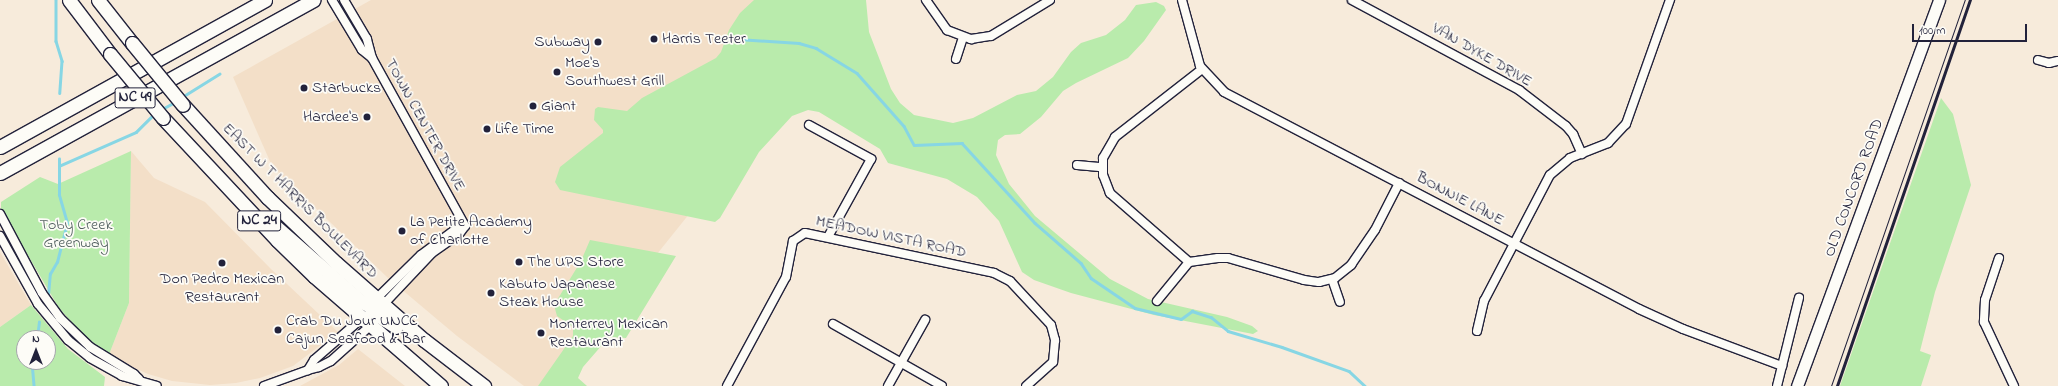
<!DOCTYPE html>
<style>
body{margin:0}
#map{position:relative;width:2058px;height:386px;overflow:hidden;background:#f7ebdb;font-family:"Indie Flower",sans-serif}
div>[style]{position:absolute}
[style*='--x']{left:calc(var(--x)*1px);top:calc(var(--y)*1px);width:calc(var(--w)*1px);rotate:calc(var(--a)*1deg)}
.built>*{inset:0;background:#f3dfc8}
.green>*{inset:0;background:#b9ebac}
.stream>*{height:2.5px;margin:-1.25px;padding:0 1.25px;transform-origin:1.25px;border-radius:1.25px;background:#87d6e4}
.roads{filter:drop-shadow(1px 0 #22223b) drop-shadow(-1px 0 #22223b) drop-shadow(0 1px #22223b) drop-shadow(0 -1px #22223b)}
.street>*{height:8px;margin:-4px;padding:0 4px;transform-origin:4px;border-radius:4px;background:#fdfcf7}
.secondary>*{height:11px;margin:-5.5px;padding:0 5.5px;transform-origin:5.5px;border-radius:5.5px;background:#fdfcf7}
.primary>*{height:13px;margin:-6.5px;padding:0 6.5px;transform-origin:6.5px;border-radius:6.5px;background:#fdfcf7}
.tram>*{height:1px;margin:-0.5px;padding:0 0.5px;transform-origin:0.5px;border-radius:0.5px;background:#22223b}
.rail>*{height:2.5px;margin:-1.25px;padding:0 1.25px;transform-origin:1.25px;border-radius:1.25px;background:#22223b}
.bridges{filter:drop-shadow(1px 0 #22223b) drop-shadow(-1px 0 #22223b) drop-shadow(0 1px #22223b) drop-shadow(0 -1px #22223b)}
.primary-bridge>*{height:13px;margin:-6.5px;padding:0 6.5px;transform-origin:6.5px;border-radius:6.5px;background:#fdfcf7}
.dots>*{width:11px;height:11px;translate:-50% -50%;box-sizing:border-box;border:2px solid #fdfcf7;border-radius:50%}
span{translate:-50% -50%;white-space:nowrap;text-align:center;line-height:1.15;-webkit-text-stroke:3.5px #fdfcf7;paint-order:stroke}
.shield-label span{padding:1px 3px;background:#fdfcf7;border:1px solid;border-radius:3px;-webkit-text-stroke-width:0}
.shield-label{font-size:15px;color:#22223b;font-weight:700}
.poi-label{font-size:16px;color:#22223b}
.left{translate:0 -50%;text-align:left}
.right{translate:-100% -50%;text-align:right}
.street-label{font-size:16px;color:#22223b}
.park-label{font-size:16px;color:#4f5e5d}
.north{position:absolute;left:16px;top:330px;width:40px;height:40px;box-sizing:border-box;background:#fdfcf7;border:1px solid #a5a5ac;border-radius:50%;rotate:0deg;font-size:11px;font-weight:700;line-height:16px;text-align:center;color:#22223b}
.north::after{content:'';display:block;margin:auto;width:14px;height:18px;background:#22223b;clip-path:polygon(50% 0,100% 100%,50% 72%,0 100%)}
.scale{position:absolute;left:1912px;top:24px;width:115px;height:18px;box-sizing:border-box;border:2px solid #22223b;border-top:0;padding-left:5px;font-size:12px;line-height:14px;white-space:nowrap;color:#22223b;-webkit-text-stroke:3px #fdfcf7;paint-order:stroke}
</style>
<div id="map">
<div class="built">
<i style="clip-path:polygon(371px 0,853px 0,845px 20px,551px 386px,524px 386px,457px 336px,388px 278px,272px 166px,233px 77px)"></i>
<i style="clip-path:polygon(131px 151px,154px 178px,205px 202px,271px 269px,338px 332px,293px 366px,260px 378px,236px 383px,210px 385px,172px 381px,148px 374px,113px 358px,110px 352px,129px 303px)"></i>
<i style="clip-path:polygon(0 252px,31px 305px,0 327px)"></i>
<i style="clip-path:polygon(358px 349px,405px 386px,300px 386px,339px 365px)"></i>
</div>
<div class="green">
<i style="clip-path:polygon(754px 0,866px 0,869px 32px,891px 89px,900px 103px,914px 115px,953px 123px,973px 118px,1017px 95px,1036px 91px,1053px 77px,1071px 52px,1081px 43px,1106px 35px,1125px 20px,1136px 5px,1156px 2px,1164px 6px,1166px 10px,1144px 41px,1128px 58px,1076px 83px,1063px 91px,1041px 117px,1020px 134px,1005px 135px,998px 140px,996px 155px,1009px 184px,1035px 216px,1110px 279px,1148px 299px,1227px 317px,1252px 326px,1258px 331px,1253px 334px,1154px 315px,1071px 293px,1034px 280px,1022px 272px,999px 221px,977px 197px,947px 179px,888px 163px,880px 149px,819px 112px,808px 110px,792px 116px,759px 152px,720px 218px,715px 222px,560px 190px,555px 182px,560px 167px,603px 133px,603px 130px,594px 120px,595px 109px,598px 107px,627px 111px,642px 98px,716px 58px,721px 52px,729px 30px,740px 13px)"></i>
<i style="clip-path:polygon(1941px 98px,1953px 114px,1971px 185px,1935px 292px,1920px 351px,1931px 355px,1921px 386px,1840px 386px)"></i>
<i style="clip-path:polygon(131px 151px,129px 303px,110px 352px,113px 358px,84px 336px,59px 308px,1px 210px,1px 202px,40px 177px,58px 184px)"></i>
<i style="clip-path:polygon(590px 240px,676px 256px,626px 338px,609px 337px,583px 367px,578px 378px,587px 386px,538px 386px,573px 336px,573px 327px,557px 316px,554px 305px,581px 261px)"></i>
<i style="clip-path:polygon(evenodd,31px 305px,68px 349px,105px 377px,104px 386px,0 386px,0 327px,31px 305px,24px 338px,48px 338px,48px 362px,24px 362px,24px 338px)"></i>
</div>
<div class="stream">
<i style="--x:56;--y:0;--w:41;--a:90"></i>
<i style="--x:56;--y:41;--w:21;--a:73"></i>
<i style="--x:62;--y:61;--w:32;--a:94"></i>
<i style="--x:738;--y:39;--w:61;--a:3.8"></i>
<i style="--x:799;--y:43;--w:18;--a:16"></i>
<i style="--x:816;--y:48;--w:48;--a:31.4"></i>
<i style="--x:857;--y:73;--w:71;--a:48.4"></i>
<i style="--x:904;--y:126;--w:21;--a:62"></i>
<i style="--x:914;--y:145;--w:48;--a:-2.4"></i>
<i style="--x:962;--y:143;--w:108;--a:47.6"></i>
<i style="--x:1035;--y:223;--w:61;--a:41"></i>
<i style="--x:1081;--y:263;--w:18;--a:56"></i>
<i style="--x:1091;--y:278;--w:53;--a:34.3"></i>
<i style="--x:1135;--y:308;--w:47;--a:13.4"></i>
<i style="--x:1181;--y:319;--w:14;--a:-36"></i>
<i style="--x:1192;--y:311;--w:20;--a:18"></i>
<i style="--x:1211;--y:317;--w:22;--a:39"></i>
<i style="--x:1228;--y:331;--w:56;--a:16.5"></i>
<i style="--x:1282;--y:347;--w:71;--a:19.7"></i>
<i style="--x:1349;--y:371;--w:22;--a:43"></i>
<i style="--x:182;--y:97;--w:44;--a:-31.9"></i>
<i style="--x:162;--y:109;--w:15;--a:-28"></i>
<i style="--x:59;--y:166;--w:84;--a:-23.8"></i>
<i style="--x:136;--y:132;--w:25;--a:-45"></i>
<i style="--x:48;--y:295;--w:21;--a:-85"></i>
<i style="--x:50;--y:274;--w:14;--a:-60"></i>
<i style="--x:57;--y:262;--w:40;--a:-75.6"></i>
<i style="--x:67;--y:223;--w:29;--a:-106"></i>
<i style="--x:59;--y:195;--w:36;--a:-90"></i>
<i style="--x:37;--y:338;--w:16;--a:-83"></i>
<i style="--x:32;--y:362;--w:24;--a:85"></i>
</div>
<div class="roads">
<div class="street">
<i style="--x:332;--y:0;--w:58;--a:59"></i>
<i style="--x:362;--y:50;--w:13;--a:39"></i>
<i style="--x:372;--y:58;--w:20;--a:-105"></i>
<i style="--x:367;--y:39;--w:45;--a:-120.5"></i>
<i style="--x:926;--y:0;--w:37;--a:55"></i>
<i style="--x:947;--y:30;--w:26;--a:21"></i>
<i style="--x:971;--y:39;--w:20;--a:-9"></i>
<i style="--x:991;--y:36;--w:69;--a:-31.4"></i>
<i style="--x:1182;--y:0;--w:68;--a:74.7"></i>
<i style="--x:1200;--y:66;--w:35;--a:47"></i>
<i style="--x:1224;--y:92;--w:468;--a:27.6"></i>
<i style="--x:1639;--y:309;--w:48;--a:24.4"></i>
<i style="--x:1683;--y:329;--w:106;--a:20.5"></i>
<i style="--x:1352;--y:0;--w:190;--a:28.3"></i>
<i style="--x:1519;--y:90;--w:59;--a:37.5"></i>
<i style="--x:1566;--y:126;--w:11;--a:49"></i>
<i style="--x:1573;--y:134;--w:22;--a:66"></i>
<i style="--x:372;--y:58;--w:192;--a:61"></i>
<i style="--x:956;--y:59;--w:22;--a:-72"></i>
<i style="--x:2038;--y:60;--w:11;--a:15"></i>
<i style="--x:2049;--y:63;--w:9;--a:-13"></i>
<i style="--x:809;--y:125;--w:71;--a:28.7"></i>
<i style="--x:871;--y:159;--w:89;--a:118.9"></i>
<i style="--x:1077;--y:165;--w:25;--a:5"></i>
<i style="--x:0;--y:214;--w:89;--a:62"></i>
<i style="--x:42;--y:293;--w:31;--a:54"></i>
<i style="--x:60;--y:318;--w:42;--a:44"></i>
<i style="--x:90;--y:347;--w:52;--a:31.5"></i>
<i style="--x:134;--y:374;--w:7;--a:45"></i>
<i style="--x:0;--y:236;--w:78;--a:60.8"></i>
<i style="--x:38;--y:304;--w:47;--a:50.2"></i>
<i style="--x:68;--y:340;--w:28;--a:39"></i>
<i style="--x:90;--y:358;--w:37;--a:29"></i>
<i style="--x:122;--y:376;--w:36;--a:16"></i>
<i style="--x:1999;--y:258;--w:44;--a:108.4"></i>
<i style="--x:1985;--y:300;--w:22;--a:93"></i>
<i style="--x:1984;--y:322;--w:71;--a:64.9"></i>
<i style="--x:1189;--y:262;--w:105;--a:-138.9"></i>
<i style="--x:1110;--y:193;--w:19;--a:-111"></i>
<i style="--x:1103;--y:175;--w:17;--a:-90"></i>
<i style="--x:1103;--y:158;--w:24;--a:-60"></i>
<i style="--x:1115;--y:137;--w:110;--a:-38"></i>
<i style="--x:1332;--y:279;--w:24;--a:71"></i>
<i style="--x:375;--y:300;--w:64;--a:-44.4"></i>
<i style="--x:421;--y:255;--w:44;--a:-36.6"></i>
<i style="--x:456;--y:229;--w:9;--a:-18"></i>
<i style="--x:465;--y:226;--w:10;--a:127"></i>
<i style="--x:459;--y:234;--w:33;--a:145"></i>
<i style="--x:432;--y:253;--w:73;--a:133.3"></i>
<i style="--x:1157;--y:301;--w:50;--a:-50.6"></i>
<i style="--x:1189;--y:262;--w:29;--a:-8"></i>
<i style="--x:1218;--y:258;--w:10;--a:0"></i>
<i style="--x:1228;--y:258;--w:79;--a:16.1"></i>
<i style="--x:1304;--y:280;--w:15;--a:8"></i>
<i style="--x:1319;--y:282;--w:16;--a:-14"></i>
<i style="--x:1335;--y:278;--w:21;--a:-39"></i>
<i style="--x:1351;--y:265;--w:42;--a:-55.6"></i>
<i style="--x:1375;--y:230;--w:53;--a:-62.9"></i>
<i style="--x:361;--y:319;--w:62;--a:138.9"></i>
<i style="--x:314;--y:360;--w:12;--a:121"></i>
<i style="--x:308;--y:370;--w:11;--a:-15"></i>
<i style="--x:319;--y:367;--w:13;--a:-27"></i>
<i style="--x:331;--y:361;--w:52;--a:-41.9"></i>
<i style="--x:833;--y:324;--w:125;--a:29.6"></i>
<i style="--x:1477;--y:331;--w:31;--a:-77"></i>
<i style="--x:1484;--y:301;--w:142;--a:-62.4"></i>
<i style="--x:1550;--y:175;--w:26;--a:-40"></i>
<i style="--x:1570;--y:158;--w:41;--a:-21.5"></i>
<i style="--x:1608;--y:143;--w:26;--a:-47"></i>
<i style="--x:1626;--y:124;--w:132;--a:-70.5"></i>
<i style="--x:264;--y:386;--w:47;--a:-20"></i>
<i style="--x:727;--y:386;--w:124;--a:-61.6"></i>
<i style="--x:786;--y:277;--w:37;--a:-79"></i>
<i style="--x:793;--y:241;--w:14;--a:-34"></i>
<i style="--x:805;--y:233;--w:193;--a:11.9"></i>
<i style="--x:994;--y:273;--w:18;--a:27"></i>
<i style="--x:1010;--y:281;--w:60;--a:47"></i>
<i style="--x:1051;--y:325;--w:16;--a:75"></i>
<i style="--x:1055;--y:340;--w:22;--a:95"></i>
<i style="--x:1053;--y:362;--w:36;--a:138"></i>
<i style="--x:888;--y:386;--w:76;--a:-60.7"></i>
<i style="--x:1777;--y:386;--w:91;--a:-76"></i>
</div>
<div class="secondary">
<i style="--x:1797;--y:386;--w:411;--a:-69.8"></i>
</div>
<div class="primary">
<i style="--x:69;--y:0;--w:68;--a:52.8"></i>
<i style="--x:98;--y:0;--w:55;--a:51.7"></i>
<i style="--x:183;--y:105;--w:125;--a:47.6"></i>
<i style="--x:267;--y:197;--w:95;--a:43.7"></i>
<i style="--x:336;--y:263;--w:117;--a:41.2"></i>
<i style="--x:424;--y:340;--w:76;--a:37.5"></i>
<i style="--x:163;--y:118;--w:167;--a:46.9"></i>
<i style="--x:277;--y:240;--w:52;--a:44.2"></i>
<i style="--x:314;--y:276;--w:168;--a:40.9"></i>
<i style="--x:0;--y:147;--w:303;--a:-29"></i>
<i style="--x:0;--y:173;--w:358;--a:-28.9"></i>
<i style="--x:266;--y:218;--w:128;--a:41.2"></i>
<i style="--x:362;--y:302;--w:9;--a:27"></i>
<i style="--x:370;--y:306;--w:12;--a:0"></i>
<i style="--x:361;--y:319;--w:9;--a:-18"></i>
<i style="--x:370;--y:316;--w:9;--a:0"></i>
<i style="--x:379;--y:316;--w:20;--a:33"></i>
</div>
</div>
<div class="tram">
<i style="--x:1831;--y:386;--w:409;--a:-70.9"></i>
</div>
<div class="rail">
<i style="--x:1837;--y:386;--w:408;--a:-71"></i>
</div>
<div class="bridges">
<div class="primary-bridge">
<i style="--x:132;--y:43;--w:80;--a:50.6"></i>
<i style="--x:110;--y:54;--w:83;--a:50.4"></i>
</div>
</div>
<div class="dots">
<i style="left:654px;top:39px;background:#22223b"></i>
<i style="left:598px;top:42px;background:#22223b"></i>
<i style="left:557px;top:72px;background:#22223b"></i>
<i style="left:304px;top:88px;background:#22223b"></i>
<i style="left:533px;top:106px;background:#22223b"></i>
<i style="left:367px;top:117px;background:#22223b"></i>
<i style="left:487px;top:129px;background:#22223b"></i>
<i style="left:402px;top:231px;background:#22223b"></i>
<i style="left:519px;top:262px;background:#22223b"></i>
<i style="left:222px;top:263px;background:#22223b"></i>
<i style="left:491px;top:293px;background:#22223b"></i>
<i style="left:278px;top:330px;background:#22223b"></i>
<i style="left:541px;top:333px;background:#22223b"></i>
</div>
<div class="shield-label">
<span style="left:135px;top:98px">NC 49</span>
<span style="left:259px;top:221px">NC 24</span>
</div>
<div class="poi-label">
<span class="left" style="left:662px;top:39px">Harris Teeter</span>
<span class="right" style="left:590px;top:42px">Subway</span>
<span class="left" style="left:565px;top:72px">Moe's<br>Southwest Grill</span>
<span class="left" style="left:312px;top:88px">Starbucks</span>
<span class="left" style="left:541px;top:106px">Giant</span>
<span class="right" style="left:359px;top:117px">Hardee's</span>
<span class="left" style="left:495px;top:129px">Life Time</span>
<span class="left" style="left:410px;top:231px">La Petite Academy<br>of Charlotte</span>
<span class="left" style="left:527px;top:262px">The UPS Store</span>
<span style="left:222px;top:288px">Don Pedro Mexican<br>Restaurant</span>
<span class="left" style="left:499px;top:293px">Kabuto Japanese<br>Steak House</span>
<span class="left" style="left:286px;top:330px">Crab Du Jour UNCC<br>Cajun Seafood &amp; Bar</span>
<span class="left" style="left:549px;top:333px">Monterrey Mexican<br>Restaurant</span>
</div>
<div class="street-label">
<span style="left:1482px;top:55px;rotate:30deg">VAN DYKE DRIVE</span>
<span style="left:425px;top:125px;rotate:61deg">TOWN CENTER DRIVE</span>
<span style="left:1854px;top:188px;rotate:-70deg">OLD CONCORD ROAD</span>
<span style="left:1460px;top:199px;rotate:28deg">BONNIE LANE</span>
<span style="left:300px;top:201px;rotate:45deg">EAST W T HARRIS BOULEVARD</span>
<span style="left:891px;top:237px;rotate:12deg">MEADOW VISTA ROAD</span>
</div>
<div class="park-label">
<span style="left:76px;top:234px">Toby Creek<br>Greenway</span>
</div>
<div class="north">N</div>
<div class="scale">100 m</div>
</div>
